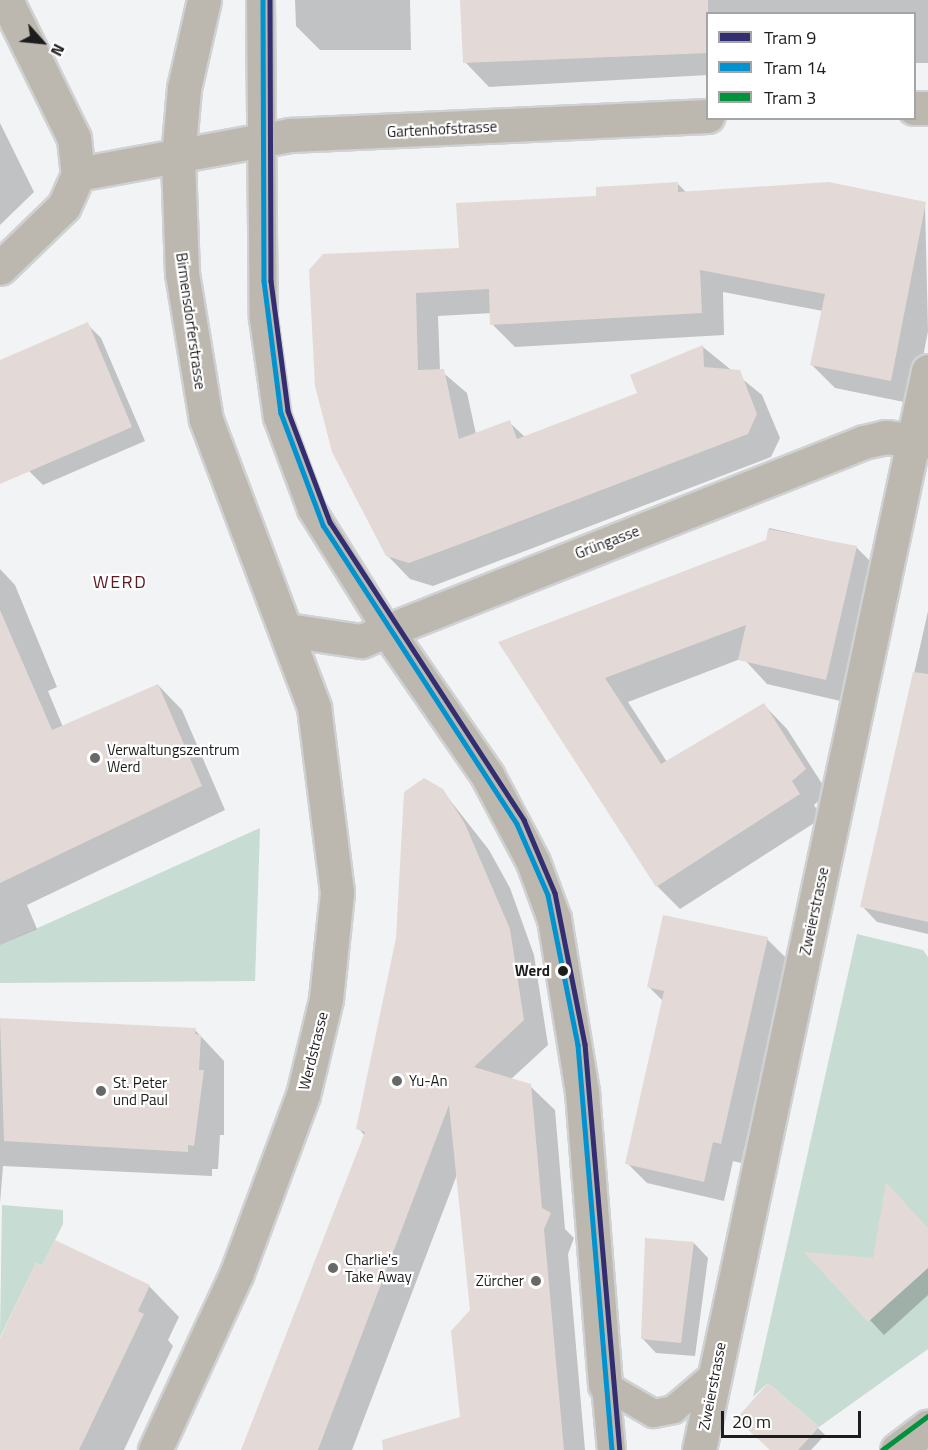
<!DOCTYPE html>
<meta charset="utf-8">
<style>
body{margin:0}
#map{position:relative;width:928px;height:1450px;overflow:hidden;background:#f2f3f4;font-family:"Titillium Web",sans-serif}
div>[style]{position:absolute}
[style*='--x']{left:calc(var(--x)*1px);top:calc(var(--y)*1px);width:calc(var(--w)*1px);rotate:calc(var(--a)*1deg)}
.green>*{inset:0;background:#c7dcd3}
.shadow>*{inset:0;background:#0003}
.building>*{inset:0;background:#e3dad7}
.roads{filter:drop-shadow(2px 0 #d0d1d2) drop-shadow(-2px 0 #d0d1d2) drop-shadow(0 2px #d0d1d2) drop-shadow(0 -2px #d0d1d2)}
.service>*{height:27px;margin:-13.5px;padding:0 13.5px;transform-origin:13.5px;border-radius:13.5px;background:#bdb8af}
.minor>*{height:33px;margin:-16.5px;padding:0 16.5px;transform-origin:16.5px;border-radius:16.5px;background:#bdb8af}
.tertiary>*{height:33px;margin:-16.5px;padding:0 16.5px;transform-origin:16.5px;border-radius:16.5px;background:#bdb8af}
.tram-1>*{height:4.5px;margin:-2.25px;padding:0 2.25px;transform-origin:2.25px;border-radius:2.25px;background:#322e71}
.tram-2>*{height:4.5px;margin:-2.25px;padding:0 2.25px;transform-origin:2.25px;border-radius:2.25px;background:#0093d0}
.tram-3>*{height:4.5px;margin:-2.25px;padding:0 2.25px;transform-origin:2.25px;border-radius:2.25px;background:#00923c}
.dots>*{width:16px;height:16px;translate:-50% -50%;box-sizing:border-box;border:3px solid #fff;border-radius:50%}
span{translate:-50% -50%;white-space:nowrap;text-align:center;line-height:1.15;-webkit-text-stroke:4.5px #fff;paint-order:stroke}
.street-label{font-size:15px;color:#1d1d1e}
.poi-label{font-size:15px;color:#1d1d1e}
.left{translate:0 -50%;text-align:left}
.right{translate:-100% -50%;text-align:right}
.stop-label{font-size:15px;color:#1d1d1e;font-weight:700}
.quarter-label{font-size:18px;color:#5f1922;letter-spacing:1.5px}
.legend{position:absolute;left:706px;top:12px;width:210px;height:108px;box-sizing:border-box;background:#fff;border:2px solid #a5a5a5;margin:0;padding:8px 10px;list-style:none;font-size:18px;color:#1d1d1e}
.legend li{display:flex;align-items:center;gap:12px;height:30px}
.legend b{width:30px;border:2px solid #a5a5a5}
.north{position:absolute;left:12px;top:12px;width:60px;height:60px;-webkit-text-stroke:4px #fff;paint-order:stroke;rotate:117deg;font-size:16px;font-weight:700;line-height:24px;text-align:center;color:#1d1d1e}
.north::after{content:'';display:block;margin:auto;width:21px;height:27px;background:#1d1d1e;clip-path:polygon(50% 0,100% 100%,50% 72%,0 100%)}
.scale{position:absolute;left:721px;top:1411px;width:140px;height:27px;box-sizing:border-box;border:3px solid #1d1d1e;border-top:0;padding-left:8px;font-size:18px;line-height:21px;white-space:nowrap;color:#1d1d1e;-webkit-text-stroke:4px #fff;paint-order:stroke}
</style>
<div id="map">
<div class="green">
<i style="clip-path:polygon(260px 828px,255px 981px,0 983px,0 945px)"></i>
<i style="clip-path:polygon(857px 934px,923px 950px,928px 957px,928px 1349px,819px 1427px,768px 1383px,753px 1397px)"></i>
<i style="clip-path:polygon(2px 1205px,63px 1210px,63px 1224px,42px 1266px,36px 1263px,0 1337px)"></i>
</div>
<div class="shadow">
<i style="clip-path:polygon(295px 0,410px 0,411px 50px,320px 50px,296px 26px)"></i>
<i style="clip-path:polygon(461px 0,928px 0,928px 63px,914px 63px,914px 14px,708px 14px,708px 75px,489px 87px,465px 62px)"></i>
<i style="clip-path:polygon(0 123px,34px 192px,0 225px)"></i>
<i style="clip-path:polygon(677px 183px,687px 193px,925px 204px,928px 331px,914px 404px,835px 388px,812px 365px,823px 311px,723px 292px,724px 335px,515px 347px,492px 324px,492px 313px,438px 316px,440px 370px,467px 393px,476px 434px,509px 422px,526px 438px,639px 394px,703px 347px,762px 395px,780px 438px,771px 457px,433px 586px,410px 579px,387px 555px,317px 387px,460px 250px,598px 197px)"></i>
<i style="clip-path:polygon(87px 324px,101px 338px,145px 441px,43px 485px,29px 471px,0 403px,0 361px)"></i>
<i style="clip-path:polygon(769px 528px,856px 547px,880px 571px,849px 703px,767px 684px,743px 658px,628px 702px,667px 762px,764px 705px,787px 729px,828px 793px,814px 805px,822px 818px,680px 909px,657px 886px,500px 643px,767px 541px)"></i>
<i style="clip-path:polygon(0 569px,15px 585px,57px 687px,48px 691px,63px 727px,158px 685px,182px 710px,225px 810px,27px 905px,37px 929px,0 945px)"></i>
<i style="clip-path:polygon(928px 611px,928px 934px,877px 922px,862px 906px)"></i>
<i style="clip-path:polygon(442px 790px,489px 850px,510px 888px,534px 955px,548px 1045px,510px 1080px,530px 1086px,555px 1110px,565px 1229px,574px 1238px,568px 1254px,585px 1450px,408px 1450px,461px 1418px,471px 1311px,458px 1172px,352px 1450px,243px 1450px,365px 1136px,358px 1128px,398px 938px)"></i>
<i style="clip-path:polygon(767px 939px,787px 959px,741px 1163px,733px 1161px,724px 1201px,647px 1183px,627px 1163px,663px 1001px,649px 987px)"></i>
<i style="clip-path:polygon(0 1019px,195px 1030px,224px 1061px,224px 1135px,220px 1135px,218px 1169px,212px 1169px,212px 1176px,3px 1166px,0 1203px)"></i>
<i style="clip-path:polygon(928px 1229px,928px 1295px,884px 1335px,808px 1254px,875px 1259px)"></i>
<i style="clip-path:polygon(694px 1243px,708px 1258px,695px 1356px,656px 1353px,642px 1338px)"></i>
<i style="clip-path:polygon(43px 1268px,149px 1286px,179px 1317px,168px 1340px,173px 1346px,124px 1450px,0 1450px,0 1340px)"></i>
<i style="clip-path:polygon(818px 1428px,825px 1435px,811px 1450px,772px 1450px)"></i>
</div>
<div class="building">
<i style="clip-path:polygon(460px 0,708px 0,708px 53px,463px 63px)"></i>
<i style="clip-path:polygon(678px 182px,678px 192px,829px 182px,926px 202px,891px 381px,810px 365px,825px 294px,700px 270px,702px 313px,490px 325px,489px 289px,416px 293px,418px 370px,444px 369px,459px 439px,510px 420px,517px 439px,637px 393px,630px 375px,703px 345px,704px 367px,740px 370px,757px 414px,748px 434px,463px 543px,409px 563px,386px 556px,332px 452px,315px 386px,309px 270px,323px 254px,459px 248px,456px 203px,596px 196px,596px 187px)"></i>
<i style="clip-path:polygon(88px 322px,132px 427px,0 484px,0 360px)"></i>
<i style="clip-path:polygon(768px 529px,857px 546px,826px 680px,738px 660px,746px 625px,605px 678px,661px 764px,764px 703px,806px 769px,792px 781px,800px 794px,656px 887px,498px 642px,766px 540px)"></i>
<i style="clip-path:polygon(0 610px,52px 730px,158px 684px,202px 786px,0 883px)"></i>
<i style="clip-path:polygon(913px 672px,928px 674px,928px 922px,860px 907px)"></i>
<i style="clip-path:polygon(424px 778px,443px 789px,465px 824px,510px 929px,524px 1020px,474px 1067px,531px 1084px,542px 1208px,551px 1213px,544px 1229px,564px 1450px,383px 1450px,382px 1440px,460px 1417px,451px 1331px,470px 1310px,449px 1105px,318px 1450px,241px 1450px,365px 1132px,356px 1129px,396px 938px,404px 792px)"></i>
<i style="clip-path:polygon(663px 915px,768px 937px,721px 1144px,713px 1142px,704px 1182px,625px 1164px,664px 991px,647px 987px)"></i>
<i style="clip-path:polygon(0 1018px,196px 1028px,195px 1034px,201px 1035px,199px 1070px,204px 1070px,194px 1146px,188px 1145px,188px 1152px,4px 1141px)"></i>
<i style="clip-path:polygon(886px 1182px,928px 1228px,928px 1268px,868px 1322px,804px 1252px,873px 1258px)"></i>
<i style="clip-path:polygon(645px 1238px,694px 1242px,681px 1343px,641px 1339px)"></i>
<i style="clip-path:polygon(55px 1240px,150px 1285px,138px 1311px,144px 1314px,79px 1450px,0 1450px,0 1338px,36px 1263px,42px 1266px)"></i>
<i style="clip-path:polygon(768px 1383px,819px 1427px,798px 1450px,770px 1450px,736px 1419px)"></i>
</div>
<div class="roads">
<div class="service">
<i style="--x:260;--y:0;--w:318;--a:89.5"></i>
<i style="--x:263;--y:318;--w:100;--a:82"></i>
<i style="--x:277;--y:417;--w:98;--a:69.7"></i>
<i style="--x:311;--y:509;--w:142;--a:58"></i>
<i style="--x:605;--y:1385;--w:56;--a:30.3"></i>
<i style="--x:653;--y:1413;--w:20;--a:-11"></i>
<i style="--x:673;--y:1409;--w:54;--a:-40.5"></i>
<i style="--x:605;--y:1385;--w:65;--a:84.7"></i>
</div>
<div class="minor">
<i style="--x:6;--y:0;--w:154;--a:63.8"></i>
<i style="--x:74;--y:138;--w:36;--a:84"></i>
<i style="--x:914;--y:108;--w:14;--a:0"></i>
<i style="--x:78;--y:174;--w:216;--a:-10.4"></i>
<i style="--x:290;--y:135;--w:418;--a:-2.6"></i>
<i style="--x:0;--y:268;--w:89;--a:-44.1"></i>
<i style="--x:64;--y:206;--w:35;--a:-66"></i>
<i style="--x:386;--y:629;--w:178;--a:55.3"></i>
<i style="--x:487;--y:775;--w:98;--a:62.1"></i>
<i style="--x:533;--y:862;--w:61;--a:69.8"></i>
<i style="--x:554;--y:919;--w:175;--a:80.8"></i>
<i style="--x:582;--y:1092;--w:294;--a:85.5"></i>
<i style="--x:287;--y:630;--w:75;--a:8.5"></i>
<i style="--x:361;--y:641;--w:541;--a:-21.59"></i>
<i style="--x:864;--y:442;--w:22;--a:-13"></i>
<i style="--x:885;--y:437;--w:43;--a:6.6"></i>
</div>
<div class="tertiary">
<i style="--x:155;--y:1450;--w:193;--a:-65.2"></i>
<i style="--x:236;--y:1275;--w:192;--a:-69.6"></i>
<i style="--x:303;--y:1095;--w:99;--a:-76.5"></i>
<i style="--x:326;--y:999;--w:108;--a:-84.1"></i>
<i style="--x:337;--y:892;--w:186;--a:-97.1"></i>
<i style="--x:314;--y:707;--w:307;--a:-110.6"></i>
<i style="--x:206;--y:420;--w:148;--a:-99.3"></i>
<i style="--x:182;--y:274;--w:117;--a:-92"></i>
<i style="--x:178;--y:157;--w:69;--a:-85"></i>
<i style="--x:184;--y:88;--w:90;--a:-77.2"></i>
<i style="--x:699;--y:1450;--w:1103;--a:-78.02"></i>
<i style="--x:897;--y:1450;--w:39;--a:-37"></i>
</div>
</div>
<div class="tram-1">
<i style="--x:270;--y:0;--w:281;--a:89.8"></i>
<i style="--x:271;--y:281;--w:131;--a:82.5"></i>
<i style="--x:288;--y:411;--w:119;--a:69.3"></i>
<i style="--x:330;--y:522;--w:356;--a:56.9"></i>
<i style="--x:524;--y:820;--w:79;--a:67"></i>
<i style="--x:555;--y:893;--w:154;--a:78.8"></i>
<i style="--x:585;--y:1044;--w:408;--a:85.1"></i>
</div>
<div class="tram-2">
<i style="--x:263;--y:0;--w:281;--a:89.8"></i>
<i style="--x:264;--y:281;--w:133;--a:82.7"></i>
<i style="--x:281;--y:413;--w:120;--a:69.4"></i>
<i style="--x:323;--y:525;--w:356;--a:57"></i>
<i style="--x:517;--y:824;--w:77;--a:66.4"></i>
<i style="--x:548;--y:895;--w:153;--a:78.7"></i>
<i style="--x:578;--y:1045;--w:406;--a:85.2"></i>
</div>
<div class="tram-3">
<i style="--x:882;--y:1450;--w:57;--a:-36.5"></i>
</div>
<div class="dots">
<i style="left:95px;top:758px;background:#686869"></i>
<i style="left:563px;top:971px;background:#1d1d1e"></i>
<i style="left:397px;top:1081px;background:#686869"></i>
<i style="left:101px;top:1091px;background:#686869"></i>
<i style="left:333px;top:1268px;background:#686869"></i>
<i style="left:536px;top:1281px;background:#686869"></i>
</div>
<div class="street-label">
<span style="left:442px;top:129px;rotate:-3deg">Gartenhofstrasse</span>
<span style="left:191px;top:321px;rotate:82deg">Birmensdorferstrasse</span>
<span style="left:607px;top:542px;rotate:-21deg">Grüngasse</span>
<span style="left:814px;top:911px;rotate:-78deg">Zweierstrasse</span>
<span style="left:313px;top:1051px;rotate:-76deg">Werdstrasse</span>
<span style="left:712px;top:1386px;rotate:-79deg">Zweierstrasse</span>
</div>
<div class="poi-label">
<span class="left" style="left:107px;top:758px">Verwaltungszentrum<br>Werd</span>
<span class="left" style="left:409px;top:1081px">Yu-An</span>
<span class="left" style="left:113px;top:1091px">St. Peter<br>und Paul</span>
<span class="left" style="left:345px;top:1268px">Charlie's<br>Take Away</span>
<span class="right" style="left:524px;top:1281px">Zürcher</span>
</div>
<div class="stop-label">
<span class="right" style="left:550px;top:971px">Werd</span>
</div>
<div class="quarter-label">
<span style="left:120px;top:582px">WERD</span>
</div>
<ul class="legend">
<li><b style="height:8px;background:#322e71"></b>Tram 9</li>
<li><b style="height:8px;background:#0093d0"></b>Tram 14</li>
<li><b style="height:8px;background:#00923c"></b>Tram 3</li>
</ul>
<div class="north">N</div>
<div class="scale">20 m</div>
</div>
